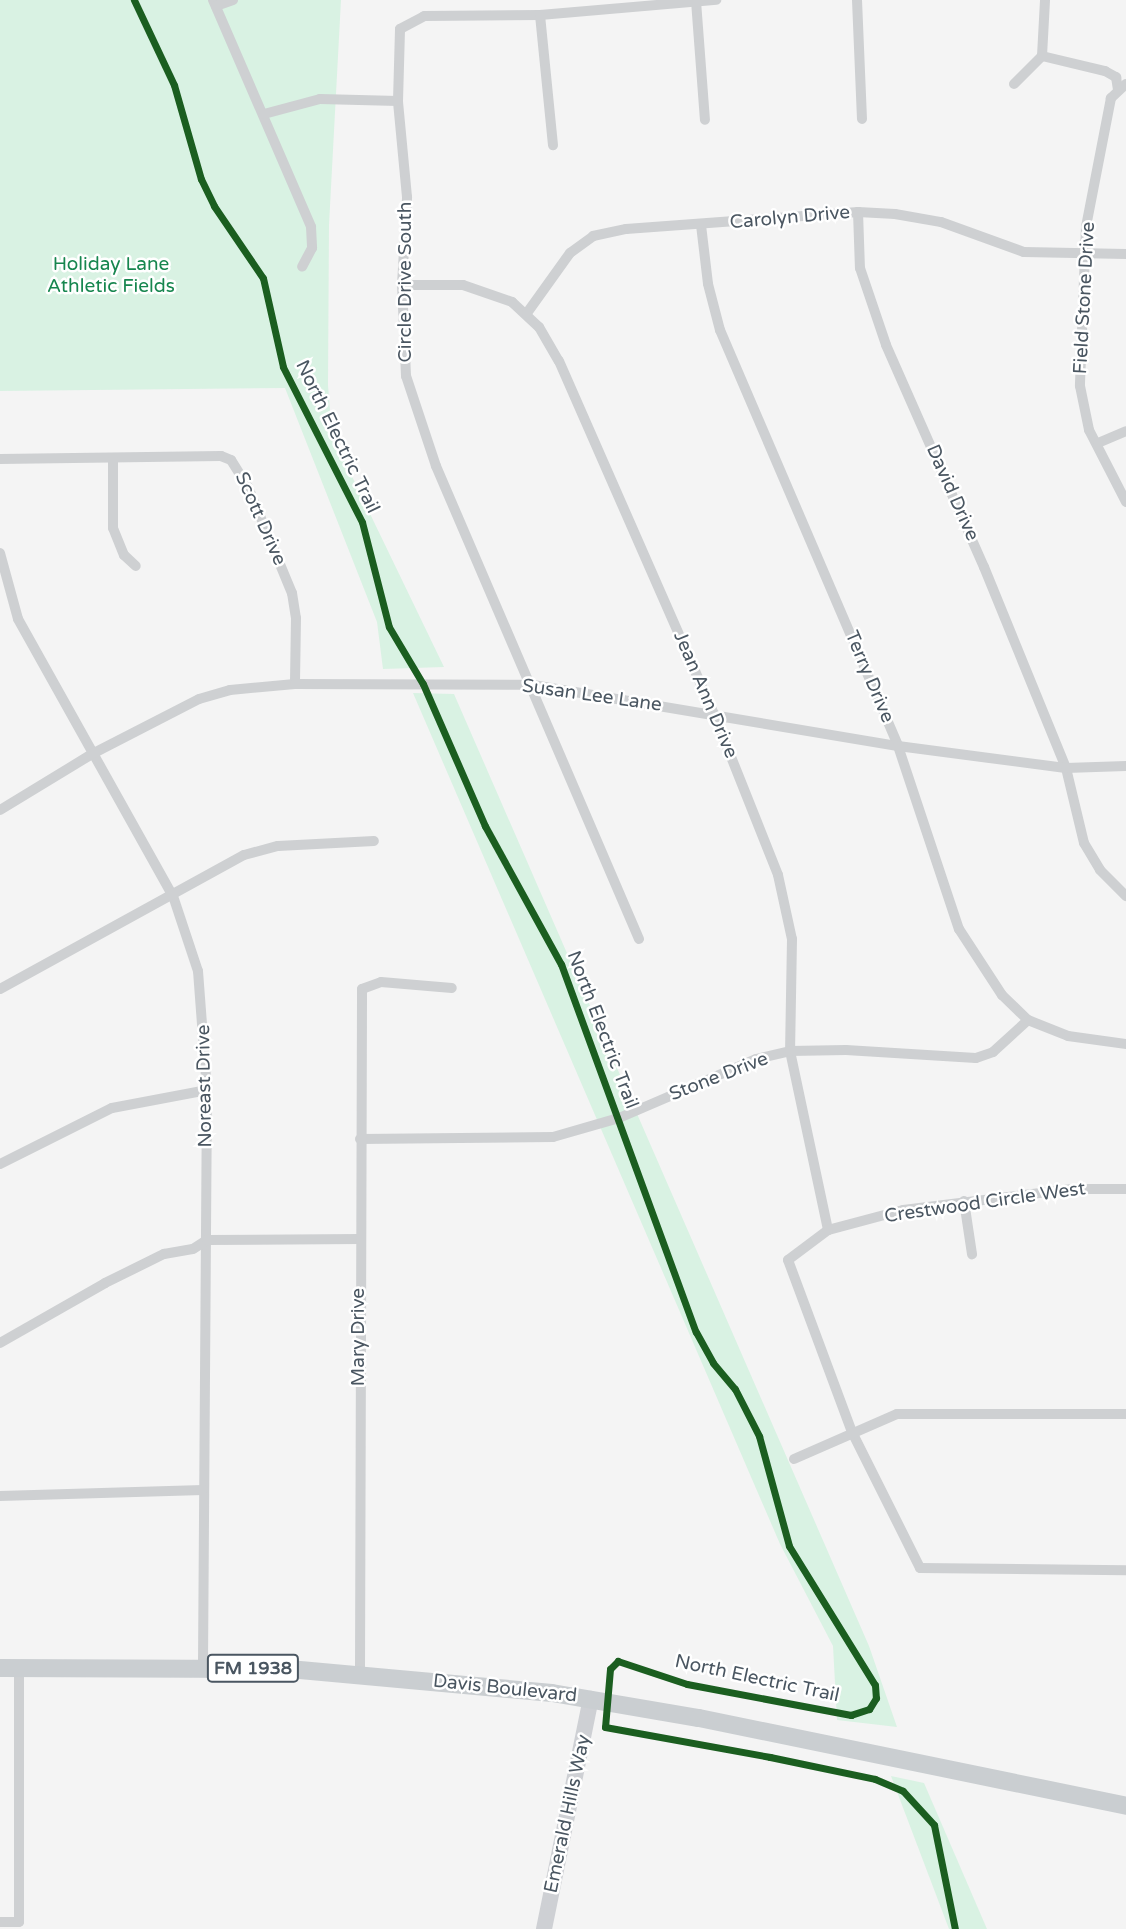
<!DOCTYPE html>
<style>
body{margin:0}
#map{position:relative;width:1126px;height:1929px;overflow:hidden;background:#f4f4f4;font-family:"Varela Round",sans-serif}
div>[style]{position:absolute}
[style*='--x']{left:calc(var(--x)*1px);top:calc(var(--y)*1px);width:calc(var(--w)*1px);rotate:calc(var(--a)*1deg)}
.green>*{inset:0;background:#d9f2e3}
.street>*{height:10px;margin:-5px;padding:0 5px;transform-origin:5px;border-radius:5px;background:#ced0d2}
.secondary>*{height:16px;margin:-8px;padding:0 8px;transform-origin:8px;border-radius:8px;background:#ced0d4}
.primary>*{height:18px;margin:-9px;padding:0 9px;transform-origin:9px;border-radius:9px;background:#caced1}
.cycleway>*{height:7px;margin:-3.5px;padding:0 3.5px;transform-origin:3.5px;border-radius:3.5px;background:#1b5e20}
span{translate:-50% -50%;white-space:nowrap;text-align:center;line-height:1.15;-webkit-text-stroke:5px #fff;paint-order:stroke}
.shield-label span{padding:2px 5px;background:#fff;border:2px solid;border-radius:5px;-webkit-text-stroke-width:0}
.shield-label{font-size:18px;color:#4a5661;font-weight:700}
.street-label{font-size:19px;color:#4a5661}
.park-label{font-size:19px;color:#17864f}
</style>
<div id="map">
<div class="green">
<i style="clip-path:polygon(0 0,341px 0,329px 225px,328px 385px,332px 435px,444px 667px,383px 669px,377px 622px,285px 388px,0 391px)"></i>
<i style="clip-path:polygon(413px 693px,454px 694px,869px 1646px,897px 1727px,837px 1720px,833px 1646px,780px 1544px)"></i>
<i style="clip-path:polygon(891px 1776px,924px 1783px,987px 1929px,949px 1929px)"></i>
</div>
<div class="street">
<i style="--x:213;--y:0;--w:247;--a:66.6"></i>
<i style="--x:311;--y:227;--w:21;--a:87"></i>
<i style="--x:312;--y:248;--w:21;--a:118"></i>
<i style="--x:857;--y:0;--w:119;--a:87.6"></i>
<i style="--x:696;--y:1;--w:119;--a:85.7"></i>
<i style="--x:216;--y:6;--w:18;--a:-19"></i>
<i style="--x:540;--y:15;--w:131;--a:84.3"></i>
<i style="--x:1042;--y:56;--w:65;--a:13.4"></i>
<i style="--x:1105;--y:71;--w:13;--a:29"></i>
<i style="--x:1116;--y:77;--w:12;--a:81"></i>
<i style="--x:1014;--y:84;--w:40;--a:-45"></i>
<i style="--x:1042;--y:56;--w:56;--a:-86.9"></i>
<i style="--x:1126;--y:84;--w:21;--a:137"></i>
<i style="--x:1111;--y:98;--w:131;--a:101"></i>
<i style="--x:1086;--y:227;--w:159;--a:92.2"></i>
<i style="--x:1080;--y:386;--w:45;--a:78.4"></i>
<i style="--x:1089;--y:430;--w:81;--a:62.8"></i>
<i style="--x:264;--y:114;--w:58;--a:-15"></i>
<i style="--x:320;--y:99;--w:78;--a:1.5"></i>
<i style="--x:858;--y:212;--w:56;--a:88"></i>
<i style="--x:860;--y:268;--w:81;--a:71.3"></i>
<i style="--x:886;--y:345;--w:243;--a:66.2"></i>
<i style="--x:984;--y:567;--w:217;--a:67.8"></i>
<i style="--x:1066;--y:768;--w:77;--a:76.5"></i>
<i style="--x:1084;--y:843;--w:31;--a:59"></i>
<i style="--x:1100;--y:870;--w:37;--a:45"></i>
<i style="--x:701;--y:225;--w:59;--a:83.2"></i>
<i style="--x:708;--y:284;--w:48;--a:75.4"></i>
<i style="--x:720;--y:330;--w:452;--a:66.8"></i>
<i style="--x:898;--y:746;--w:193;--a:71.6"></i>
<i style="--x:959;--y:929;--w:79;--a:56.9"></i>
<i style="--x:1002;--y:995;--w:36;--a:44"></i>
<i style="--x:1028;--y:1020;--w:43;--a:21.8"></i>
<i style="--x:1068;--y:1036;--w:59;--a:7.9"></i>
<i style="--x:402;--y:285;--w:61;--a:0"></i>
<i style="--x:463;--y:285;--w:52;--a:19.1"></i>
<i style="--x:512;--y:302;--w:37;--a:43"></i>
<i style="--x:539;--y:327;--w:39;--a:60"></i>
<i style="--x:559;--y:361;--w:386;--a:66.3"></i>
<i style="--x:714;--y:714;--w:173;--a:68.3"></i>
<i style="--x:778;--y:875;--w:66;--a:77.7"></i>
<i style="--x:792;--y:939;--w:112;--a:91"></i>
<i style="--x:790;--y:1051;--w:183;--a:78"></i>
<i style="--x:527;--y:313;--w:74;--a:-54.4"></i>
<i style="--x:570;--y:253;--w:29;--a:-36"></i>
<i style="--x:593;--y:236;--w:34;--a:-12"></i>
<i style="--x:626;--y:229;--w:233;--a:-4.2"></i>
<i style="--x:858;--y:212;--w:37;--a:3"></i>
<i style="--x:895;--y:214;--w:47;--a:9.9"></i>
<i style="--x:941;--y:222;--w:88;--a:19.9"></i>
<i style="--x:1024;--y:252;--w:102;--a:1.1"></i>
<i style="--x:1098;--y:443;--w:30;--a:-23"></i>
<i style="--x:0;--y:459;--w:221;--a:-0.8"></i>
<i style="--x:221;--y:456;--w:11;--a:22"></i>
<i style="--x:231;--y:460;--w:32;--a:58"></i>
<i style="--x:248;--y:487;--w:115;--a:67.5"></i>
<i style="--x:292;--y:593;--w:25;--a:81"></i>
<i style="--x:296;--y:618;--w:66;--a:90.9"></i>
<i style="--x:113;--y:459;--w:69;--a:90"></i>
<i style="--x:113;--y:528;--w:29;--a:68"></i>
<i style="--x:124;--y:555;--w:16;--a:43"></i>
<i style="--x:0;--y:553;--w:68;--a:74.7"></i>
<i style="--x:18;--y:619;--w:317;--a:60.8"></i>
<i style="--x:173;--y:896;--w:79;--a:71.6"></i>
<i style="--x:198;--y:971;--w:119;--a:85.7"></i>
<i style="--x:207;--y:1090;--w:577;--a:90.4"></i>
<i style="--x:0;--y:810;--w:108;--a:-31.3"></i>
<i style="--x:92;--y:754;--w:120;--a:-27.2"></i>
<i style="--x:199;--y:699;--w:32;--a:-16"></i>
<i style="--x:230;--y:690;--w:65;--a:-5.3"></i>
<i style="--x:295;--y:684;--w:238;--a:0.2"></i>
<i style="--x:533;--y:685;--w:370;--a:9.5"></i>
<i style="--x:898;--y:746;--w:169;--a:7.5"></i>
<i style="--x:1066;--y:768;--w:60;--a:-1.9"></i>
<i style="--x:639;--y:939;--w:515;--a:-113.23"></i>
<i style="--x:436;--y:466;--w:95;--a:-108.4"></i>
<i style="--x:406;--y:376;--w:91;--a:-92.5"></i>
<i style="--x:402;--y:285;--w:88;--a:-86.7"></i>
<i style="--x:407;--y:197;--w:96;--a:-95.4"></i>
<i style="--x:398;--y:101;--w:72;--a:-88.4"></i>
<i style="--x:400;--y:29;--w:27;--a:-28"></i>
<i style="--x:424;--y:16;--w:116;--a:-0.5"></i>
<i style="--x:540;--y:15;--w:177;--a:-4.9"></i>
<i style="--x:0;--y:989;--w:278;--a:-28.8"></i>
<i style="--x:244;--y:855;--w:35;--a:-15"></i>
<i style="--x:278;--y:846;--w:96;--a:-3"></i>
<i style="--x:360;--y:1139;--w:193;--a:-0.6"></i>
<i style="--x:553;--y:1137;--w:69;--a:-16.1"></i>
<i style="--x:619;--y:1118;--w:149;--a:-23.3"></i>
<i style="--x:756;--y:1059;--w:35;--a:-13"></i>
<i style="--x:790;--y:1051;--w:56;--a:-1"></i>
<i style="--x:846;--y:1050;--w:130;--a:3.5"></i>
<i style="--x:976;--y:1058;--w:18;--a:-19"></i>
<i style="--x:993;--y:1052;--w:47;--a:-42.4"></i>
<i style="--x:0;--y:1164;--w:125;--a:-26.6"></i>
<i style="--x:112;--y:1108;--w:97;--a:-10.7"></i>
<i style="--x:1126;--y:1189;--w:54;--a:180"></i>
<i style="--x:1072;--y:1189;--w:170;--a:172.9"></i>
<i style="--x:903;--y:1210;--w:78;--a:165.1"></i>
<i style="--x:828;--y:1230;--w:50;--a:143.1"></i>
<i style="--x:788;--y:1260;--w:184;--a:69.6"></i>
<i style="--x:852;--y:1432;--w:152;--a:63.4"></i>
<i style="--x:920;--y:1568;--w:206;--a:0.6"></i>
<i style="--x:964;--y:1201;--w:54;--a:81.4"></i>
<i style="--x:0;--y:1343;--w:121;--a:-29.7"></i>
<i style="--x:105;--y:1283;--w:66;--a:-26.2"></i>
<i style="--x:164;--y:1254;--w:29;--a:-10"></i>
<i style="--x:193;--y:1249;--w:17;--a:-33"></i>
<i style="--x:207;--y:1240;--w:153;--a:-0.4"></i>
<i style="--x:794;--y:1459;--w:112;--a:-23.6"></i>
<i style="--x:897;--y:1414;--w:229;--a:0"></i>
<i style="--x:0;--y:1496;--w:203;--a:-1.7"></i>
<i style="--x:360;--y:1673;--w:684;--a:-89.83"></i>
<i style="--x:362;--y:989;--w:20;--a:-20"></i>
<i style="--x:381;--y:982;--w:71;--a:4.8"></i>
<i style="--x:0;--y:1922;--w:19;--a:0"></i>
<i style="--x:19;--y:1922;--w:254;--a:-90"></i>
</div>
<div class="secondary">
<i style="--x:544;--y:1929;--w:235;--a:-78.5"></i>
</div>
<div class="primary">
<i style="--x:0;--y:1668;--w:289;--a:0.2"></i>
<i style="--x:289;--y:1669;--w:264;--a:5.2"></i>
<i style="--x:552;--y:1693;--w:149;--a:9.7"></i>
<i style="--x:699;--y:1718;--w:436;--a:11.6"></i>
</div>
<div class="cycleway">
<i style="--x:134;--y:0;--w:94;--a:64.8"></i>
<i style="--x:174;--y:85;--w:98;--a:74"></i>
<i style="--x:201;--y:179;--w:30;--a:64"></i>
<i style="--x:214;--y:206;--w:87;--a:55.8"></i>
<i style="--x:263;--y:278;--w:91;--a:77.3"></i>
<i style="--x:283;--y:367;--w:174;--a:63"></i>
<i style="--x:362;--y:522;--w:108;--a:75.6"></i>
<i style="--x:389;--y:627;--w:66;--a:59.2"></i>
<i style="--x:423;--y:684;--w:155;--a:66.4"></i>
<i style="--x:485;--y:826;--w:158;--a:61.2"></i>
<i style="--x:561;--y:964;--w:392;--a:69.9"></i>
<i style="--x:696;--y:1332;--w:35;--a:61"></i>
<i style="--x:713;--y:1363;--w:34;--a:50"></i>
<i style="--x:735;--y:1389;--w:53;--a:62.9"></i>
<i style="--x:759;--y:1436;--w:114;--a:74.7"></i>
<i style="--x:789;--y:1546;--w:163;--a:58.3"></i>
<i style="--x:875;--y:1685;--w:13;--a:86"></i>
<i style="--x:876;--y:1698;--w:13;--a:122"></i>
<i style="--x:869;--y:1709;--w:19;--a:162"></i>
<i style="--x:851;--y:1715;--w:167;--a:-169.3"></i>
<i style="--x:687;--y:1684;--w:73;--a:-161.6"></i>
<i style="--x:618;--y:1661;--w:11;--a:135"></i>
<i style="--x:610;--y:1669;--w:58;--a:94.9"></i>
<i style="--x:605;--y:1727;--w:168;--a:10.3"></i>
<i style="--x:770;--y:1757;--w:107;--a:11.8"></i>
<i style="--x:875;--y:1779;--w:30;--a:23"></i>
<i style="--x:903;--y:1791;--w:46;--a:47.6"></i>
<i style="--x:934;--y:1825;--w:106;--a:78.6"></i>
</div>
<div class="shield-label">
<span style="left:253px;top:1668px">FM 1938</span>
</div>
<div class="street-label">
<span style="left:790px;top:218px;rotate:-5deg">Carolyn Drive</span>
<span style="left:406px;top:282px;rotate:-90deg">Circle Drive South</span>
<span style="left:1085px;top:298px;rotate:-87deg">Field Stone Drive</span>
<span style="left:337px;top:437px;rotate:64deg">North Electric Trail</span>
<span style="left:952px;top:493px;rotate:66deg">David Drive</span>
<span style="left:260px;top:519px;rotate:66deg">Scott Drive</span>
<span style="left:869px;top:677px;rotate:67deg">Terry Drive</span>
<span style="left:705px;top:695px;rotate:67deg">Jean Ann Drive</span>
<span style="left:592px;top:696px;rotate:8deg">Susan Lee Lane</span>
<span style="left:602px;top:1030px;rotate:69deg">North Electric Trail</span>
<span style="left:719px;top:1077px;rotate:-21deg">Stone Drive</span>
<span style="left:205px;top:1086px;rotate:-91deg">Noreast Drive</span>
<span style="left:985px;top:1203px;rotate:-8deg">Crestwood Circle West</span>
<span style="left:359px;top:1337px;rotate:-90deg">Mary Drive</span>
<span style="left:757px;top:1679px;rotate:12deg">North Electric Trail</span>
<span style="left:505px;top:1689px;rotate:6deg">Davis Boulevard</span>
<span style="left:568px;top:1814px;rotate:-78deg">Emerald Hills Way</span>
</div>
<div class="park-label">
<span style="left:111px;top:276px">Holiday Lane<br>Athletic Fields</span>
</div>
</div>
